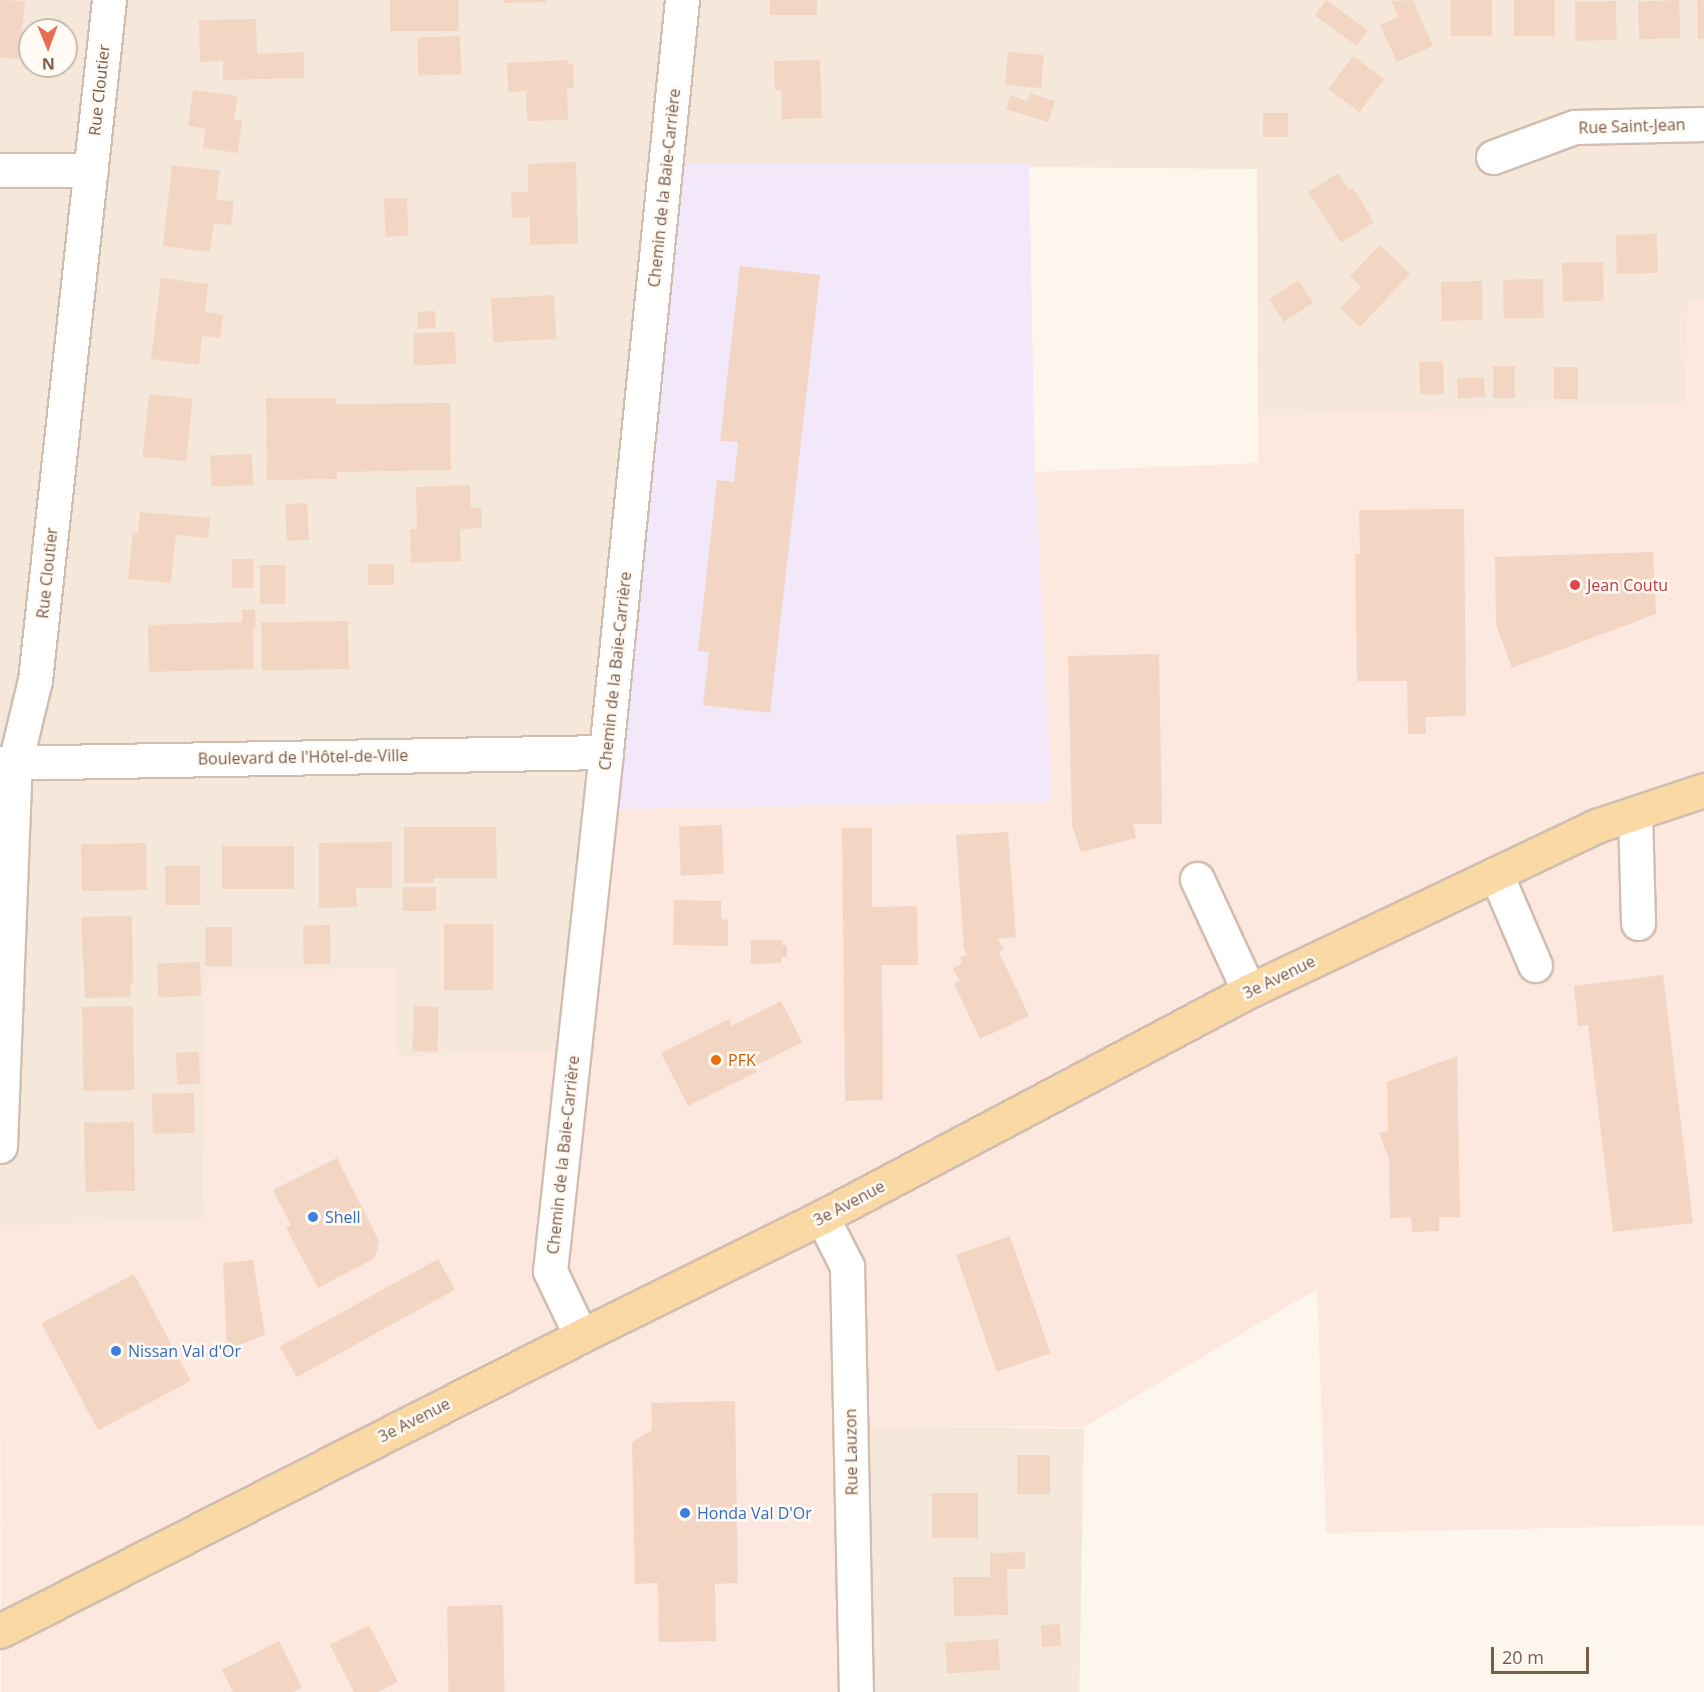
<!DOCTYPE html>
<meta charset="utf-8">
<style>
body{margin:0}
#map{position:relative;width:1704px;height:1692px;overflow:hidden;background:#fdf6ec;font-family:"Open Sans",sans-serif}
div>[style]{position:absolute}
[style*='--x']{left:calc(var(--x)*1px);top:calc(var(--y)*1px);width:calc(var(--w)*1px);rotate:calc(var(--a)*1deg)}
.residential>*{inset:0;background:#f5e8da;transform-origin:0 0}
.commercial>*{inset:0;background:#fde8e0}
.education>*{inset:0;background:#f3e8fa}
.building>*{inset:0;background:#f3d5c3;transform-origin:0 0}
.roads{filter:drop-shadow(2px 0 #d1beb0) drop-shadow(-2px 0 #d1beb0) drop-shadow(0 2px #d1beb0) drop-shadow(0 -2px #d1beb0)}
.minor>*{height:33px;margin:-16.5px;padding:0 16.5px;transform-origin:16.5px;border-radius:16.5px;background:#fff}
.major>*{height:33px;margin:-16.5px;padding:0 16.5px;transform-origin:16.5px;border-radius:16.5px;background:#fbd9a5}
.dots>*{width:16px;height:16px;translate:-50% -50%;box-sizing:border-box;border:3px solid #fffaf3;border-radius:50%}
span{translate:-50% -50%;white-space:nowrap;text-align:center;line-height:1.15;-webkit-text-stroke:5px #fffaf3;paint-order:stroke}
.street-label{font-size:16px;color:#7a5c4d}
.health-label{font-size:16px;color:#be3a42}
.left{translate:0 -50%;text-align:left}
.food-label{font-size:16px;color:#c56008}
.shop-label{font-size:16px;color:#366cbe}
.north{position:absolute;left:18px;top:18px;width:60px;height:60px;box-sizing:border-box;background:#fffaf3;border:2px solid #cabbb1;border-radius:50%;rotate:179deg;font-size:16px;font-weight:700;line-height:24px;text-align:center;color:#7a5c4d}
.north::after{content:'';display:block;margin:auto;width:21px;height:27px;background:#e76f51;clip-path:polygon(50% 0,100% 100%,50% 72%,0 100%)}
.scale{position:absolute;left:1491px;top:1647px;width:98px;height:27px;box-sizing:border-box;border:3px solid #7a5c4d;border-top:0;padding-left:8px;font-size:18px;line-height:21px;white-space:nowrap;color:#7a5c4d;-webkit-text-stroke:4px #fffaf3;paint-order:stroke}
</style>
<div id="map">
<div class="residential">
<i style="clip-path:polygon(evenodd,0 0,1704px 0,1704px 300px,1688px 300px,1686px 403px,1258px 416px,1257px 169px,668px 164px,589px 1049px,397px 1057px,205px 971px,203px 1220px,0 1226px,0 0,30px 30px,66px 30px,66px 66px,30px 66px,30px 30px)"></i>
<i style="left:858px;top:1425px;width:226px;height:267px;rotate:1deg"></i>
</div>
<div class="commercial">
<i style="clip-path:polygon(1688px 300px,1704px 300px,1704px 1525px,1326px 1533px,1317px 1289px,1084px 1427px,858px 1425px,862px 1692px,1px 1692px,0 1226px,203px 1220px,205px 970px,394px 968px,398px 1057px,588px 1049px,614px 809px,1051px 802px,1035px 472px,1258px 463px,1258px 416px,1686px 403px)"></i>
</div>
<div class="education">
<i style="clip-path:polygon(667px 164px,1029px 164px,1035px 472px,1052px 802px,614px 809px)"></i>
</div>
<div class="building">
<i style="clip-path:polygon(0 0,25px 1px,19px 59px,0 57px)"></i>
<i style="left:390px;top:0;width:69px;height:31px"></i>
<i style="clip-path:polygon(504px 0,546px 0,546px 2px,504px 3px)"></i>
<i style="left:770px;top:0;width:47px;height:15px"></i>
<i style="left:1326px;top:0;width:52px;height:19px;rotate:36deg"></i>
<i style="clip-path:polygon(1413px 0,1433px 46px,1397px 62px,1380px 25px,1398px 17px,1391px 1px)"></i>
<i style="left:1451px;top:0;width:41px;height:36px"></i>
<i style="left:1514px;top:0;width:41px;height:36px"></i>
<i style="left:1679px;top:0;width:38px;height:41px;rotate:88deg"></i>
<i style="clip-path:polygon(1697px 0,1704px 0,1704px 39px,1698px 39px)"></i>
<i style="left:1616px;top:1px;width:39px;height:41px;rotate:89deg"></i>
<i style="clip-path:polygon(256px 19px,257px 54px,304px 52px,304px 78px,223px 80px,223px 61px,200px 62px,199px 20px)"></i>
<i style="left:460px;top:36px;width:38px;height:43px;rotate:88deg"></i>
<i style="left:1008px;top:52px;width:36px;height:33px;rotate:5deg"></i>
<i style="left:1353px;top:56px;width:39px;height:41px;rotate:37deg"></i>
<i style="clip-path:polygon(568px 60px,569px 64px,573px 64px,574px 88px,567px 88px,568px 120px,527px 121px,526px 91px,508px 92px,507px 63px)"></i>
<i style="clip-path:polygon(820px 60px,822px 118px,782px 119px,781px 90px,775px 90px,774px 61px)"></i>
<i style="clip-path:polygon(193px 90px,238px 96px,234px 120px,242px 121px,238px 153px,203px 148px,205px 129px,188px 126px)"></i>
<i style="clip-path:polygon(1030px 93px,1055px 101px,1048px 122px,1006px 109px,1010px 95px,1027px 101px)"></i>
<i style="left:1288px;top:113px;width:24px;height:25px;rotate:90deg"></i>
<i style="clip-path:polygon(576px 162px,578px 244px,530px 245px,530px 217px,512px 218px,511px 192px,528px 192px,528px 164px)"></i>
<i style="clip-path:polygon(172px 165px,220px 171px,216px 199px,234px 202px,231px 225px,214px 223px,210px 252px,163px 246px)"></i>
<i style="clip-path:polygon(1338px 173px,1349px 190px,1353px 188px,1374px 222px,1341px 243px,1308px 192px)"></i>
<i style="left:407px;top:198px;width:38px;height:23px;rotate:88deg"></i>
<i style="left:1657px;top:234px;width:39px;height:41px;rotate:89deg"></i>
<i style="clip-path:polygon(1380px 245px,1410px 274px,1360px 327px,1340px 308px,1361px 287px,1350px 276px)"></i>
<i style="left:1603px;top:262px;width:39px;height:41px;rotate:89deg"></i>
<i style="clip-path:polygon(740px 266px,820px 275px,770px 713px,703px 705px,709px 652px,698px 651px,717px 480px,734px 482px,738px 442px,720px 441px)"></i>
<i style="clip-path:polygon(161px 278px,208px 284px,205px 312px,223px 315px,220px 338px,202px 336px,199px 365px,151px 359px)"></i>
<i style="left:1543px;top:279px;width:39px;height:40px;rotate:89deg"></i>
<i style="left:1298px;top:280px;width:27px;height:35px;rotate:56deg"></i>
<i style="left:1482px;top:281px;width:39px;height:41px;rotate:89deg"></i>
<i style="left:554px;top:295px;width:44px;height:63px;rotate:87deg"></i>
<i style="left:435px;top:311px;width:17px;height:18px;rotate:87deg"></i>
<i style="left:455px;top:332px;width:32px;height:42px;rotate:88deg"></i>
<i style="left:1443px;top:361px;width:33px;height:24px;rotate:88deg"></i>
<i style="left:1493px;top:366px;width:22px;height:32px"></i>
<i style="left:1554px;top:367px;width:24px;height:32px"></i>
<i style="left:1484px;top:377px;width:20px;height:27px;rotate:87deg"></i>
<i style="left:149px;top:394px;width:44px;height:63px;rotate:6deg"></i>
<i style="clip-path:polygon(266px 398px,336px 398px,336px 404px,450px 403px,451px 470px,337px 472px,337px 479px,267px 480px)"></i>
<i style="left:252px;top:454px;width:31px;height:42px;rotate:88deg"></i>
<i style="clip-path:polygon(470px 485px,471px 508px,481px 507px,482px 528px,460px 529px,461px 561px,411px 563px,410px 529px,417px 529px,416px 487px)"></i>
<i style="left:307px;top:503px;width:37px;height:22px;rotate:87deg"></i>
<i style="clip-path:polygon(1464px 509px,1466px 716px,1425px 717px,1426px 734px,1408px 734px,1407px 681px,1357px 681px,1355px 554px,1360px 554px,1359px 510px)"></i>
<i style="clip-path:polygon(140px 512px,210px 518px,208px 538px,176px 535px,171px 583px,128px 579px,133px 532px,138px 533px)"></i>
<i style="clip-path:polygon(1653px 552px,1656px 614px,1512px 668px,1496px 625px,1495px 557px)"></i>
<i style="left:232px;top:559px;width:21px;height:29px"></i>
<i style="left:368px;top:564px;width:26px;height:21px"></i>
<i style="left:260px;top:565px;width:25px;height:39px"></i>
<i style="clip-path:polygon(255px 609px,256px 627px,253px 627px,254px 669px,149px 672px,148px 625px,242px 622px,242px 610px)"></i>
<i style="left:348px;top:621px;width:48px;height:87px;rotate:89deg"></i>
<i style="clip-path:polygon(1159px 654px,1162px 824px,1133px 824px,1136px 838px,1081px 852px,1072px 825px,1068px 656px)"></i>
<i style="left:722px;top:825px;width:49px;height:43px;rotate:88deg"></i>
<i style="clip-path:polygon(404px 827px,496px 827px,497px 878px,434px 878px,434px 883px,404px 883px)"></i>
<i style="clip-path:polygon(842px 828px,872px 828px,872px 907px,917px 906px,918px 965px,882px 965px,883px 1100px,845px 1101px)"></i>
<i style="clip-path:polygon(1008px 832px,1016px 937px,998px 939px,1004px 950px,999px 952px,1029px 1016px,980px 1039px,954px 984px,960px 981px,953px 968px,962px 964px,960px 957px,967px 954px,964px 949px,956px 835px)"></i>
<i style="clip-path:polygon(392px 842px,392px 888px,356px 888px,357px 907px,319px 908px,319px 843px)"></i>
<i style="left:146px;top:843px;width:47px;height:65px;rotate:89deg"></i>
<i style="left:294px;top:846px;width:43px;height:72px;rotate:90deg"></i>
<i style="left:165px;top:866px;width:35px;height:39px"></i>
<i style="left:403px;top:887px;width:33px;height:24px"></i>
<i style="clip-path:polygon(674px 900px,721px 901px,721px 919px,728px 920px,728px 946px,673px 945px)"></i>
<i style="clip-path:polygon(132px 916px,133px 984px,130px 984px,131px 997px,85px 998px,81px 917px)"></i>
<i style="left:444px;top:924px;width:49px;height:66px"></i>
<i style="left:330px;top:925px;width:39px;height:27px;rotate:89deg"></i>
<i style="left:205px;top:927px;width:27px;height:39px"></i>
<i style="clip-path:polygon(751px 940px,782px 940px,782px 945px,787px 945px,787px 957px,781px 957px,781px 963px,751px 964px)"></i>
<i style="left:200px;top:962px;width:34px;height:43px;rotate:88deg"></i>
<i style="clip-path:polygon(1663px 975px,1693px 1223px,1613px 1232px,1588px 1025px,1578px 1026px,1574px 986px)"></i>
<i style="clip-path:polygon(781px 1001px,802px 1042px,754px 1067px,757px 1072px,688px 1106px,661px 1053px,729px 1019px,732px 1026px)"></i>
<i style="left:133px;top:1006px;width:84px;height:51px;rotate:89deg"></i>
<i style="left:414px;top:1006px;width:25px;height:45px;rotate:2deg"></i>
<i style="left:199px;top:1052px;width:32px;height:23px;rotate:88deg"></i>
<i style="clip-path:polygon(1457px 1056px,1460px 1217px,1439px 1217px,1439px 1231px,1412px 1232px,1411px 1217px,1390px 1218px,1389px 1159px,1379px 1133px,1388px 1131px,1387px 1082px)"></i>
<i style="left:194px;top:1093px;width:40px;height:42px;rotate:89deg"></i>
<i style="left:134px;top:1122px;width:69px;height:50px;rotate:89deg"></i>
<i style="clip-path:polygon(337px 1158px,379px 1241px,375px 1258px,318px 1288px,286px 1228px,291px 1225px,273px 1190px)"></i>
<i style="left:1010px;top:1236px;width:124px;height:57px;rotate:71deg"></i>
<i style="left:438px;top:1259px;width:35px;height:181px;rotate:61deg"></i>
<i style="clip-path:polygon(253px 1260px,265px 1335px,227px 1350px,223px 1263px)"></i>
<i style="left:134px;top:1274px;width:121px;height:105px;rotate:62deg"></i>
<i style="clip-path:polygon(735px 1401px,738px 1583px,715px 1584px,716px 1641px,659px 1642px,658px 1583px,635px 1584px,632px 1442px,652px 1430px,651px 1403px)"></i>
<i style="left:1017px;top:1455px;width:33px;height:39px"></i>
<i style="left:932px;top:1493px;width:46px;height:45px"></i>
<i style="clip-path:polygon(1025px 1552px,1025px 1569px,1007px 1569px,1008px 1615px,954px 1616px,953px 1577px,990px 1577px,990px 1553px)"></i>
<i style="left:503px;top:1605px;width:87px;height:56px;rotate:89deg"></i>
<i style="left:1060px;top:1624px;width:22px;height:19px;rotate:87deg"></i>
<i style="clip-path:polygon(369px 1625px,398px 1682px,378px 1692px,354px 1692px,330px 1645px)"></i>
<i style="left:998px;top:1639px;width:31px;height:53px;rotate:86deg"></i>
<i style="clip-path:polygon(279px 1641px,302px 1687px,293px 1692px,233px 1692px,222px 1670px)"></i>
</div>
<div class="roads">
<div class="minor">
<i style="--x:1493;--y:157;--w:86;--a:-20.3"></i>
<i style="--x:1574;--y:127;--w:130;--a:-1.3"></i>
<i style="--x:0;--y:170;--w:91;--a:0"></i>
<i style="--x:0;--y:763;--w:606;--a:-1.04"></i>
<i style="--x:1635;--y:814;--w:109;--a:88.4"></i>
<i style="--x:1496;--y:874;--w:99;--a:66.8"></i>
<i style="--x:1197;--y:879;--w:123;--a:65.1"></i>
<i style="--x:0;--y:1146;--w:383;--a:-87.8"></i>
<i style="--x:15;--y:763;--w:85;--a:-76.5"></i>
<i style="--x:35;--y:680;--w:684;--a:-83.79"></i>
<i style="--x:822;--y:1217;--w:55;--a:63"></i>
<i style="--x:847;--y:1266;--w:426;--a:88.8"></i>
<i style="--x:581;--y:1336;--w:72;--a:-115.5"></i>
<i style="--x:550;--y:1271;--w:522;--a:-83.84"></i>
<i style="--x:606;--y:752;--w:756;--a:-84.23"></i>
</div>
<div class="major">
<i style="--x:0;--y:1631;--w:652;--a:-26.92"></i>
<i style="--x:581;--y:1336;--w:269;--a:-26.3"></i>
<i style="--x:822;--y:1217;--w:483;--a:-27.9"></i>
<i style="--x:1249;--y:991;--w:384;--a:-25.4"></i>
<i style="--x:1596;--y:826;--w:114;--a:-18.4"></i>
</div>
</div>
<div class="dots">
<i style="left:1575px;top:585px;background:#e0444e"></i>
<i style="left:716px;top:1060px;background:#e8710a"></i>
<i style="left:313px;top:1217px;background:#3f7fe0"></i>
<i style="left:116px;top:1351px;background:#3f7fe0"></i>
<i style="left:685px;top:1513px;background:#3f7fe0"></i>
</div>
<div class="street-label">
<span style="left:99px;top:90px;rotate:-84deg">Rue Cloutier</span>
<span style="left:1632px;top:126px;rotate:-2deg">Rue Saint-Jean</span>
<span style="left:664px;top:188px;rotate:-84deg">Chemin de la Baie-Carrière</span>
<span style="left:47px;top:573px;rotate:-84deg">Rue Cloutier</span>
<span style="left:615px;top:671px;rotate:-84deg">Chemin de la Baie-Carrière</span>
<span style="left:303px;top:757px;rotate:-1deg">Boulevard de l'Hôtel-de-Ville</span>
<span style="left:1279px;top:977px;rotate:-26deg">3e Avenue</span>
<span style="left:563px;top:1155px;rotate:-84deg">Chemin de la Baie-Carrière</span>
<span style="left:849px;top:1203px;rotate:-28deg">3e Avenue</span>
<span style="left:414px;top:1420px;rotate:-27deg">3e Avenue</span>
<span style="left:851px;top:1452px;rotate:-91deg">Rue Lauzon</span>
</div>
<div class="health-label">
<span class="left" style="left:1587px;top:585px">Jean Coutu</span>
</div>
<div class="food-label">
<span class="left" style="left:728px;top:1060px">PFK</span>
</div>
<div class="shop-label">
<span class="left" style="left:325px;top:1217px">Shell</span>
<span class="left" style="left:128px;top:1351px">Nissan Val d'Or</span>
<span class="left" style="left:697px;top:1513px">Honda Val D'Or</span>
</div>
<div class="north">N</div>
<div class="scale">20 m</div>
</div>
